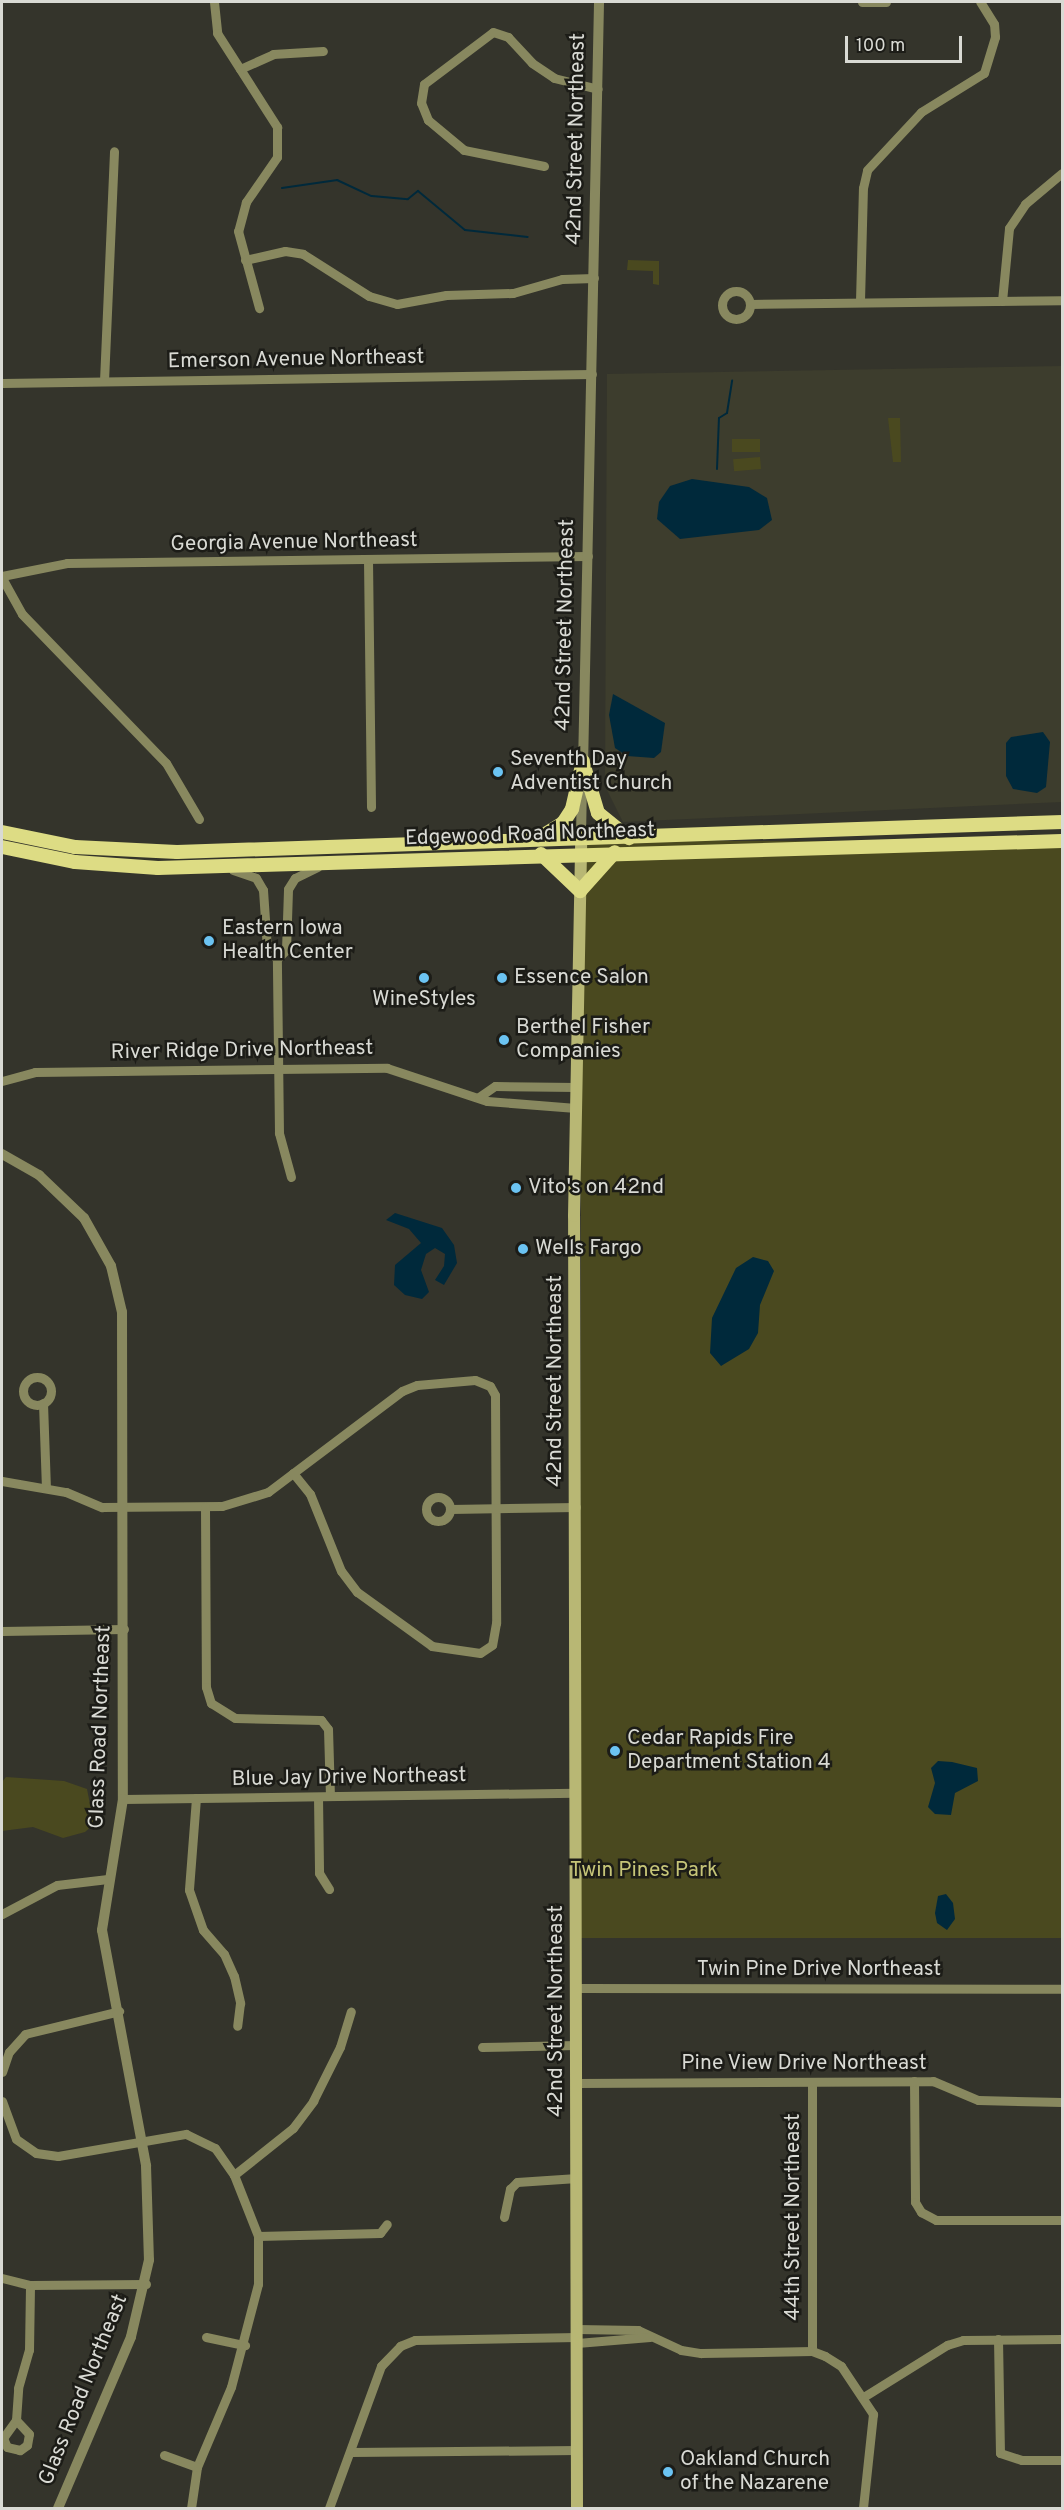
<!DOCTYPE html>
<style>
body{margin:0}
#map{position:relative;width:1064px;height:2510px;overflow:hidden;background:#34342b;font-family:Overpass,sans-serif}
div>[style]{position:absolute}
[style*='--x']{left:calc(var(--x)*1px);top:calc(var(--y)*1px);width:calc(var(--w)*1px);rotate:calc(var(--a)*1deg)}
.built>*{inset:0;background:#3d3d2d}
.green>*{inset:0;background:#4a491f;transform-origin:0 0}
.water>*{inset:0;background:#00293b}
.stream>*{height:2px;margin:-1px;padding:0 1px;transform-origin:1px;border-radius:1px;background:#00293b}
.minor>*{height:9px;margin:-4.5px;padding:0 4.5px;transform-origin:4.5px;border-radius:4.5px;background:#88885f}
.minor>.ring{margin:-4.5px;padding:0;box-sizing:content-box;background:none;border:9px solid #88885f;border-radius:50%}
.tertiary>*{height:10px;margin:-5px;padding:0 5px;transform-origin:5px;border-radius:5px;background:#88885f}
.secondary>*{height:12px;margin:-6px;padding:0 6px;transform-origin:6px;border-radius:6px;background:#b8b774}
.primary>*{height:14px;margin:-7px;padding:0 7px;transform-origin:7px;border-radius:7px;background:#dddc84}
.dots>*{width:16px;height:16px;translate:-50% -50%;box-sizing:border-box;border:3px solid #1c1c17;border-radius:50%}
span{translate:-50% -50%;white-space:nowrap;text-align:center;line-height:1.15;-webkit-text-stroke:5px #1c1c17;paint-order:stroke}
.street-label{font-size:21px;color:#d9dad4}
.poi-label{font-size:21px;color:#d9dad4}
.left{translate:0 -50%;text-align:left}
.park-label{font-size:21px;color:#c6c578}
.frame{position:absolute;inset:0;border:3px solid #d9dad4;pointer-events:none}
.scale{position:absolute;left:845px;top:36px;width:117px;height:27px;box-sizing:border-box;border:3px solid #d9dad4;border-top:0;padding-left:8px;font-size:18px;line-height:21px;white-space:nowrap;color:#d9dad4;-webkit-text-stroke:4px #1c1c17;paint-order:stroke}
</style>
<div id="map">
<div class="built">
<i style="clip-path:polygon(1062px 366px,1062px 802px,623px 822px,605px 786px,607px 374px)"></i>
</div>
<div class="green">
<i style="clip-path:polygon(628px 260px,659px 261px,659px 285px,653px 284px,653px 271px,627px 270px)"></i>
<i style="clip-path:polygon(888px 418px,900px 418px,901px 462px,893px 462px)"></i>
<i style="left:760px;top:439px;width:13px;height:28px;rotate:90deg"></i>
<i style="left:760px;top:457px;width:12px;height:27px;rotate:85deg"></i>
<i style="left:1062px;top:841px;width:1097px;height:481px;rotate:90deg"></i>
<i style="clip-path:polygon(6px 1777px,64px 1781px,87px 1789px,94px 1824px,85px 1832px,63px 1838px,33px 1827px,2px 1831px,2px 1782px)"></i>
</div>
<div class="water">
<i style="clip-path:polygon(692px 479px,749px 487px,767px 498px,772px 520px,759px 530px,680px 539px,657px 519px,659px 502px,670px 486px)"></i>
<i style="clip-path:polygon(613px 694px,665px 723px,661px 752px,654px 758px,627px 756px,615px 748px,609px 715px)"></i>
<i style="clip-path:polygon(1043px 732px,1050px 742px,1046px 787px,1037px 793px,1013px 789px,1006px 776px,1006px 743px,1011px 737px)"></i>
<i style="clip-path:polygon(395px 1213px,442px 1228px,454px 1245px,457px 1263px,444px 1285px,435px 1280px,444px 1266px,445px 1254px,435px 1248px,426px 1254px,421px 1270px,429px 1292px,422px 1299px,405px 1295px,394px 1285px,395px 1265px,421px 1243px,409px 1229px,386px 1220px)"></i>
<i style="clip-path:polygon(753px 1257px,768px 1261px,774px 1271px,760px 1305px,758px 1333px,749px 1349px,721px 1366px,710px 1353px,712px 1318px,736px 1268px)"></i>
<i style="clip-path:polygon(952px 1762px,977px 1768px,978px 1781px,955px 1793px,951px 1815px,935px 1814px,928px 1807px,935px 1783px,931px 1768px,938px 1761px)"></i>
<i style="clip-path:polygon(946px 1894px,953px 1903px,955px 1919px,947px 1930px,937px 1923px,935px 1913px,938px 1896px)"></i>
</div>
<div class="stream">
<i style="--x:282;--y:188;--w:56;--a:-8.3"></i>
<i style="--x:337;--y:180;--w:38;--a:25"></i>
<i style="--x:372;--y:196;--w:36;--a:5"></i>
<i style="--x:408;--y:199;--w:13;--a:-39"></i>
<i style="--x:418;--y:191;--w:61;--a:39.7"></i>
<i style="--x:465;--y:230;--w:63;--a:6.3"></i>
<i style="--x:717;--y:469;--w:51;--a:-87.8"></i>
<i style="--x:719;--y:418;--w:9;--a:-32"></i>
<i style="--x:727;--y:413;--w:33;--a:-81"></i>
</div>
<div class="minor">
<i style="--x:214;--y:2;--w:31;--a:84"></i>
<i style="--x:217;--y:33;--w:112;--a:57.4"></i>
<i style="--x:277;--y:127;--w:30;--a:90"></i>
<i style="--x:277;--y:157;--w:55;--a:124.6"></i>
<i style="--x:246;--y:202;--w:30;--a:105"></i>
<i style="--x:238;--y:231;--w:80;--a:74.7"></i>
<i style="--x:862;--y:2;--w:24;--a:0"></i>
<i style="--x:240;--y:69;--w:36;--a:-24"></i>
<i style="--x:273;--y:54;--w:50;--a:-3.4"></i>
<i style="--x:544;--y:166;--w:82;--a:-168.7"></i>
<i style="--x:464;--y:150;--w:47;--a:-140.2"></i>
<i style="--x:428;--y:120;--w:18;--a:-112"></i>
<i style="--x:421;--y:103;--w:19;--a:-81"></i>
<i style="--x:424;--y:84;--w:86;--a:-37"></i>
<i style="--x:493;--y:32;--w:16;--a:18"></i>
<i style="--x:508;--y:37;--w:35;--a:47"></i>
<i style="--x:532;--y:63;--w:27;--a:34"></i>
<i style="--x:554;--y:78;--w:45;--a:14"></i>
<i style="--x:245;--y:260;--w:41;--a:-12.7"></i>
<i style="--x:285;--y:251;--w:18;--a:9"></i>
<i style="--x:303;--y:254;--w:78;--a:32.5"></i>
<i style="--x:369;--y:296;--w:29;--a:16"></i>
<i style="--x:397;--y:304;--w:50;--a:-10.4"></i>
<i style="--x:446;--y:295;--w:67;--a:-1.7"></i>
<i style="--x:513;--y:293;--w:51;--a:-15.9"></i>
<i style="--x:562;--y:279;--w:32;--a:-2"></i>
<i class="ring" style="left:722px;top:291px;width:19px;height:19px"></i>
<i style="--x:860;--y:301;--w:113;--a:-88.5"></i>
<i style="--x:863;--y:188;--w:18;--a:-77"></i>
<i style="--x:867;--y:170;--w:79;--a:-47"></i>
<i style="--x:921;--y:112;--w:74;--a:-31.8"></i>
<i style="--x:984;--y:73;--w:38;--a:-73"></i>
<i style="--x:995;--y:37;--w:13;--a:-94"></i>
<i style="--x:994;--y:24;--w:26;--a:-122"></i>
<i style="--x:1002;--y:301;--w:73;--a:-84.5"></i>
<i style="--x:1009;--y:228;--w:29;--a:-56"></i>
<i style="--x:1025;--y:204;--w:48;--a:-40"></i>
<i style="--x:750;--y:304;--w:312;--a:-0.7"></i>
<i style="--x:104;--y:381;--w:230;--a:-87.5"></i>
<i style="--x:2;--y:383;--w:590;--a:-0.87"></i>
<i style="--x:368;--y:560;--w:247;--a:89.3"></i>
<i style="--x:2;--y:576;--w:66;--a:-11.3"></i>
<i style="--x:67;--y:563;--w:521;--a:-0.77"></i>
<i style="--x:2;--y:578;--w:41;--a:60.9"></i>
<i style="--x:22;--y:614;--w:207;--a:46"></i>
<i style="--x:166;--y:763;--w:65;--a:59.5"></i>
<i style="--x:233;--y:870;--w:24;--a:19"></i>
<i style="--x:256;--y:878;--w:14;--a:60"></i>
<i style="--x:263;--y:890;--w:59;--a:86.1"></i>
<i style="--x:267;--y:949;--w:14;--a:45"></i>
<i style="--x:2;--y:1081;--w:34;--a:-15"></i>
<i style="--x:35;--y:1072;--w:352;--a:-0.7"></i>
<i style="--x:387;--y:1068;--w:105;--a:18.3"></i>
<i style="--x:487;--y:1101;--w:89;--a:4.5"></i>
<i style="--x:479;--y:1097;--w:19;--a:-35"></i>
<i style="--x:495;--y:1086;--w:81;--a:0.7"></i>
<i style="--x:291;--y:1177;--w:46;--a:-105.3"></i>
<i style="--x:279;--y:1133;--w:174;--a:-90.7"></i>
<i style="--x:277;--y:959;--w:13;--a:-45"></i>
<i style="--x:286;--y:950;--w:61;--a:-88.1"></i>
<i style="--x:288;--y:889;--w:13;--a:-58"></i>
<i style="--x:295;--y:878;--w:25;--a:-26"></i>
<i class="ring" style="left:23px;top:1377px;width:19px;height:19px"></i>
<i style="--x:43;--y:1403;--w:85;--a:88"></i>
<i style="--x:2;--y:1481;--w:65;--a:9.8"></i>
<i style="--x:66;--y:1492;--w:39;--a:23"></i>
<i style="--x:102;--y:1507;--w:120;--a:-0.5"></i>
<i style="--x:222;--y:1506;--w:48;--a:-16.9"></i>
<i style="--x:268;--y:1492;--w:168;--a:-37"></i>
<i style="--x:402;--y:1391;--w:16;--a:-22"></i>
<i style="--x:417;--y:1385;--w:58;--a:-4.9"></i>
<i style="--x:475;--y:1380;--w:16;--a:22"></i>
<i style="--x:490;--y:1386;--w:10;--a:61"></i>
<i style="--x:495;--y:1395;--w:228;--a:89.7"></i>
<i style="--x:496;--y:1623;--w:22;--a:100"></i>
<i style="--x:492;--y:1645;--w:14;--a:146"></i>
<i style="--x:480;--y:1653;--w:49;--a:-171.7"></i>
<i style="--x:432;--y:1646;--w:92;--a:-144.2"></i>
<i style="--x:357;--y:1592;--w:26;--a:-127"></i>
<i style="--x:341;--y:1571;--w:83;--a:-111.9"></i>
<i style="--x:310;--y:1494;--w:27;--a:-129"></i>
<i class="ring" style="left:426px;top:1497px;width:15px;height:15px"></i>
<i style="--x:205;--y:1507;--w:180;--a:89.7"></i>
<i style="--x:206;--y:1687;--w:17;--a:73"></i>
<i style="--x:211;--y:1703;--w:28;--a:32"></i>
<i style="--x:235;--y:1718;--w:86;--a:1.3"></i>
<i style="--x:321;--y:1720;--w:11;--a:52"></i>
<i style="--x:328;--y:1729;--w:67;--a:88.3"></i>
<i style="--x:450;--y:1509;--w:126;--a:-0.9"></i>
<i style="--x:2;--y:1631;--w:122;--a:-0.9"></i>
<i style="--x:318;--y:1797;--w:76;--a:89.2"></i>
<i style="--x:319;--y:1873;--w:19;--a:58"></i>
<i style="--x:196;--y:1798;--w:92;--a:94.4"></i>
<i style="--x:189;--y:1890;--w:42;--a:70.7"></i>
<i style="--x:203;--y:1930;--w:32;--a:49"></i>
<i style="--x:224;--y:1954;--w:24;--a:66"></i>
<i style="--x:234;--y:1976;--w:28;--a:77"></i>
<i style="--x:240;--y:2003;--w:23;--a:97"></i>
<i style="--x:123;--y:1799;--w:452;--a:-0.8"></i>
<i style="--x:2;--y:1914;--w:62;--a:-27.8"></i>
<i style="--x:57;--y:1885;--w:51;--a:-6.7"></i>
<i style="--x:576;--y:1988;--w:486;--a:0.1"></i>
<i style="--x:482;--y:2047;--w:94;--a:-1.2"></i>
<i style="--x:2;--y:2072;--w:21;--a:-71"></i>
<i style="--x:9;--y:2052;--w:24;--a:-48"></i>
<i style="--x:25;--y:2034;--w:97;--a:-13.7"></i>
<i style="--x:914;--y:2081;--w:121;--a:89.5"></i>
<i style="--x:915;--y:2202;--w:12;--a:59"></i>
<i style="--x:921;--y:2212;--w:17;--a:28"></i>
<i style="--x:936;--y:2220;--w:126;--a:0"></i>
<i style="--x:812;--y:2082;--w:269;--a:90"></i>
<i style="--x:577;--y:2083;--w:356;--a:-0.3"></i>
<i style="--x:933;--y:2081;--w:49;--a:22.9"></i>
<i style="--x:978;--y:2100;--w:84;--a:1.4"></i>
<i style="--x:2;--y:2101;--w:40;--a:69.8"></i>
<i style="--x:16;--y:2139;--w:24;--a:35"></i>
<i style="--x:36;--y:2153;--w:22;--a:8"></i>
<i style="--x:58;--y:2156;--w:130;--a:-9.8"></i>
<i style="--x:186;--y:2134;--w:32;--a:26"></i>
<i style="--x:215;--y:2148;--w:33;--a:55"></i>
<i style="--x:234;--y:2175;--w:66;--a:68.5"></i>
<i style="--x:258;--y:2236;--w:48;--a:90"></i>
<i style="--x:258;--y:2284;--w:106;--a:104.7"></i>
<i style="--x:231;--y:2387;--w:87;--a:113"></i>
<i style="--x:197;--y:2467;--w:41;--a:98.3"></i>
<i style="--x:234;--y:2175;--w:75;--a:-38.5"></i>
<i style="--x:293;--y:2128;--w:34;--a:-53"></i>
<i style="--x:313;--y:2101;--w:60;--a:-63.4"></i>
<i style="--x:340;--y:2047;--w:37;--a:-73"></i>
<i style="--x:504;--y:2217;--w:29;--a:-78"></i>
<i style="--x:510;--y:2189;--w:10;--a:-45"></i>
<i style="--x:517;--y:2182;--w:60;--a:-3.8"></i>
<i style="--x:258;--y:2236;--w:122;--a:-1.4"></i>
<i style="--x:380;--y:2233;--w:11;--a:-52"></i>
<i style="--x:2;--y:2278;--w:29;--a:14"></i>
<i style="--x:30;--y:2285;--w:116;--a:-0.5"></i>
<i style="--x:577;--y:2329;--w:61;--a:0.9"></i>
<i style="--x:638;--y:2330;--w:47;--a:24.9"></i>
<i style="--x:681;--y:2350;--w:20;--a:9"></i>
<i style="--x:701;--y:2353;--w:111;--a:-1"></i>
<i style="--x:812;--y:2351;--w:14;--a:21"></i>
<i style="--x:825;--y:2356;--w:19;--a:32"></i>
<i style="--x:841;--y:2366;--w:58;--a:56.3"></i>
<i style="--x:873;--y:2414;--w:95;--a:96.1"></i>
<i style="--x:206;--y:2337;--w:40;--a:12"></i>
<i style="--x:998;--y:2339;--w:114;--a:89"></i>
<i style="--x:1000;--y:2453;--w:23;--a:18"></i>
<i style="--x:1022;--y:2460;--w:40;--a:0"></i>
<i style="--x:577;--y:2343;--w:73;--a:-4.7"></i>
<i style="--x:865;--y:2396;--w:97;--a:-31.9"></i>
<i style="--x:947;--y:2345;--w:17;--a:-17"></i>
<i style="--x:963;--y:2340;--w:99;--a:-0.6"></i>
<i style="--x:16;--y:2420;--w:19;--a:47"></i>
<i style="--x:29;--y:2434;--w:11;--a:100"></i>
<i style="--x:27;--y:2445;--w:9;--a:144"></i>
<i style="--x:20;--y:2450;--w:13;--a:-167"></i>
<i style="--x:7;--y:2447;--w:10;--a:-114"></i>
<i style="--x:3;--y:2438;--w:22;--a:-54"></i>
<i style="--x:16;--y:2420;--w:32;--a:-86"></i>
<i style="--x:18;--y:2388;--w:40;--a:-74"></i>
<i style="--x:29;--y:2350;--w:65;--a:-89.1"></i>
<i style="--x:351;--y:2452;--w:226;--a:-0.5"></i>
<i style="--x:164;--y:2455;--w:35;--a:20"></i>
<i style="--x:329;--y:2508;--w:151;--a:-69.9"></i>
<i style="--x:381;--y:2366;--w:28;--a:-46"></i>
<i style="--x:400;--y:2346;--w:16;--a:-22"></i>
<i style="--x:415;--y:2340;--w:162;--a:-1.1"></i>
</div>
<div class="tertiary">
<i style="--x:583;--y:767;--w:765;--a:-88.8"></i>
<i style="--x:581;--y:839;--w:56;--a:-89"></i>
<i style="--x:2;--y:1154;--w:43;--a:29.6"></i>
<i style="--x:39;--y:1175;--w:62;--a:43.7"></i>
<i style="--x:84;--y:1218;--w:55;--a:60.6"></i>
<i style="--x:111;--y:1266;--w:47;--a:76.6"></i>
<i style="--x:122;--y:1312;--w:487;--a:89.9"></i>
<i style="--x:123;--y:1799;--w:133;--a:99.1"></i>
<i style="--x:102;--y:1930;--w:240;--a:79.4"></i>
<i style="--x:146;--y:2166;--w:94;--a:88.2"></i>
<i style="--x:149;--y:2260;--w:79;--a:103.2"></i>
<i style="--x:131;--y:2337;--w:186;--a:113.1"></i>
</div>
<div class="secondary">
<i style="--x:577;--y:2508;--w:1292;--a:-90.13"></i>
<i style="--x:574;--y:1216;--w:377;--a:-88.9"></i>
</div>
<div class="primary">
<i style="--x:584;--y:766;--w:49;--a:73.4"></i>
<i style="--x:598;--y:813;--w:40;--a:39"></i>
<i style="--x:2;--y:832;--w:75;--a:11.6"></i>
<i style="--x:75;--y:847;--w:102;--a:2.8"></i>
<i style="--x:177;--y:852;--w:886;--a:-1.94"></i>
<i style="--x:539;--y:838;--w:28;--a:-32"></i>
<i style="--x:563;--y:823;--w:17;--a:-57"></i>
<i style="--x:572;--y:809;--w:49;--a:-77.1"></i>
<i style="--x:2;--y:847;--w:75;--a:11.6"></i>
<i style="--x:75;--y:862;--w:83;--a:4.1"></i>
<i style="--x:158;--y:868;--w:904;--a:-1.71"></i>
<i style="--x:541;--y:854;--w:54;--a:43.5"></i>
<i style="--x:580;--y:891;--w:52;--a:-48.1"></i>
</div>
<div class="dots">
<i style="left:498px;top:772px;background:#6bc3f2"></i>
<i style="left:209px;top:941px;background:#6bc3f2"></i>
<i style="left:424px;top:978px;background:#6bc3f2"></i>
<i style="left:502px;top:978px;background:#6bc3f2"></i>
<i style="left:504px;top:1040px;background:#6bc3f2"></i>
<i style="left:516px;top:1188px;background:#6bc3f2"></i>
<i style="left:523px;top:1249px;background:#6bc3f2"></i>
<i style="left:615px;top:1751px;background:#6bc3f2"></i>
<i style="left:668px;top:2472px;background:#6bc3f2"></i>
</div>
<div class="street-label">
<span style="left:577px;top:139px;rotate:-89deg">42nd Street Northeast</span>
<span style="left:296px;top:360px;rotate:-1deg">Emerson Avenue Northeast</span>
<span style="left:294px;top:543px;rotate:-1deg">Georgia Avenue Northeast</span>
<span style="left:566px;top:625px;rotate:-89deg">42nd Street Northeast</span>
<span style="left:530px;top:835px;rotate:-2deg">Edgewood Road Northeast</span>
<span style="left:242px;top:1051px;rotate:-1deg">River Ridge Drive Northeast</span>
<span style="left:556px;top:1381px;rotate:-90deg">42nd Street Northeast</span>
<span style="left:101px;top:1727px;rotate:-88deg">Glass Road Northeast</span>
<span style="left:349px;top:1778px;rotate:-1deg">Blue Jay Drive Northeast</span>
<span style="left:819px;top:1970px">Twin Pine Drive Northeast</span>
<span style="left:557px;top:2011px;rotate:-90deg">42nd Street Northeast</span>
<span style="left:804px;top:2064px">Pine View Drive Northeast</span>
<span style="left:794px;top:2217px;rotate:-90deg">44th Street Northeast</span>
<span style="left:84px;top:2390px;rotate:-68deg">Glass Road Northeast</span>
</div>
<div class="poi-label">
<span class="left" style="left:510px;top:772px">Seventh Day<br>Adventist Church</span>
<span class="left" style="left:222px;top:941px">Eastern Iowa<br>Health Center</span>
<span class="left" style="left:514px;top:978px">Essence Salon</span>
<span style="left:424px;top:1000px">WineStyles</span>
<span class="left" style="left:516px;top:1040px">Berthel Fisher<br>Companies</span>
<span class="left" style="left:528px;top:1188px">Vito's on 42nd</span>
<span class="left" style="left:535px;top:1249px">Wells Fargo</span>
<span class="left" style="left:627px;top:1751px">Cedar Rapids Fire<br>Department Station 4</span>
<span class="left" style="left:680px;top:2472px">Oakland Church<br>of the Nazarene</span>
</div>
<div class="park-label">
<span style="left:644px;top:1871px">Twin Pines Park</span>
</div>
<div class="frame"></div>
<div class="scale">100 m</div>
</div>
